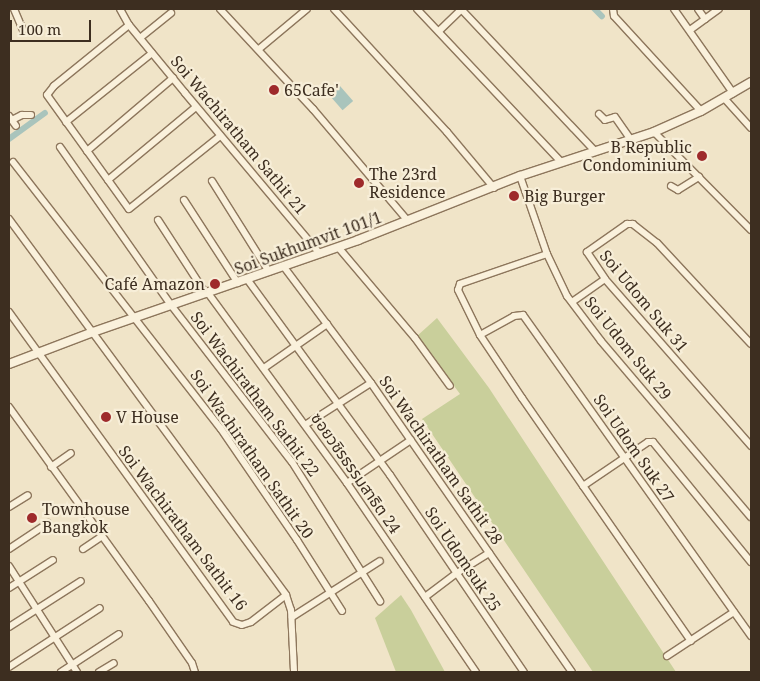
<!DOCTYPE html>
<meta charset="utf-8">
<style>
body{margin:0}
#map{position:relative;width:760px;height:681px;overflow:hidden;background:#f0e4c8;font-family:"Noto Serif","Noto Sans Thai",serif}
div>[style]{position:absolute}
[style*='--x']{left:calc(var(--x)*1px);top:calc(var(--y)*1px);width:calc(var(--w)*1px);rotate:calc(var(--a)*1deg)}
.green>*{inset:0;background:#c9cf9b}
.water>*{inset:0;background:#a9c4bc;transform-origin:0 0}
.canal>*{height:5.5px;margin:-2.75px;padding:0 2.75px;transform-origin:2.75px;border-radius:2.75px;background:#a9c4bc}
.roads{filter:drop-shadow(1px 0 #8d765c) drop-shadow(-1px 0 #8d765c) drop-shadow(0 1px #8d765c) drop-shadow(0 -1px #8d765c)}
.minor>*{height:6px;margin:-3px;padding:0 3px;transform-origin:3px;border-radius:3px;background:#faf1dc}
.tertiary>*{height:8px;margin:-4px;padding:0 4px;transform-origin:4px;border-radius:4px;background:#faf1dc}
.dots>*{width:14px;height:14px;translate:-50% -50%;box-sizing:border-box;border:2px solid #f7eed8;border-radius:50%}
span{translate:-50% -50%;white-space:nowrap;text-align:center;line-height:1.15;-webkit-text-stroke:4.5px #f7eed8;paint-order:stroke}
.poi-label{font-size:16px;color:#3d2e20}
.left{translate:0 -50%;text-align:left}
.right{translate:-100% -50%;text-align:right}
.street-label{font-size:16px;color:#3d2e20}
.frame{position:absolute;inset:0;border:10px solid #3d2e20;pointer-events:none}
.scale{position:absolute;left:10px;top:20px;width:81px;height:22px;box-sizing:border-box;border:2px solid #3d2e20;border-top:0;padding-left:6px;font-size:15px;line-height:18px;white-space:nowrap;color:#3d2e20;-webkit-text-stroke:4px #f7eed8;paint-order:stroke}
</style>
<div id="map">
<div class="green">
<i style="clip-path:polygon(437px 318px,489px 388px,676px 672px,593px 672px,422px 419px,460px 394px,417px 336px)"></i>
<i style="clip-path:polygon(401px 595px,411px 610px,445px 672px,396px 672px,375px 618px)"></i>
</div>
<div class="water">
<i style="left:340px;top:86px;width:20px;height:14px;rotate:49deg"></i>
</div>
<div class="canal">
<i style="--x:595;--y:9;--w:10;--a:45"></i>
<i style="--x:9;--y:139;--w:44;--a:-35.8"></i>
</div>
<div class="roads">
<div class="minor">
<i style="--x:14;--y:9;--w:23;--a:67"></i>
<i style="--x:120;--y:9;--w:18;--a:61"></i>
<i style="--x:129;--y:25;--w:88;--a:50.5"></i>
<i style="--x:185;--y:93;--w:210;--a:50"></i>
<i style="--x:220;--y:9;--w:137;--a:47.1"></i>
<i style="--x:313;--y:109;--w:147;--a:49.7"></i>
<i style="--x:334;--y:9;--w:167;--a:47.4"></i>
<i style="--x:447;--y:132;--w:73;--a:50"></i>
<i style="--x:417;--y:9;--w:210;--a:46.7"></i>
<i style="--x:461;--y:9;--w:195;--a:46.7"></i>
<i style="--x:613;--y:9;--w:7;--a:82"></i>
<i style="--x:614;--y:16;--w:129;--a:47.5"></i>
<i style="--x:674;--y:9;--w:103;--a:54.9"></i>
<i style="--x:705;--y:19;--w:17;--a:-36"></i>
<i style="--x:129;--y:25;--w:97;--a:140.9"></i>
<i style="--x:54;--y:86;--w:11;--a:128"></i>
<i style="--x:47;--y:95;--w:140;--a:54.3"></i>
<i style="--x:129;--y:209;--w:117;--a:-38.7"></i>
<i style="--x:690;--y:30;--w:19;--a:-36"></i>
<i style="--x:705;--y:19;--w:12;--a:-125"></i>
<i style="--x:439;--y:31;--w:32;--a:-44"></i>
<i style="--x:140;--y:38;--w:40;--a:-39"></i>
<i style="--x:259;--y:49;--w:62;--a:-39.8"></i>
<i style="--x:724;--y:98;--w:40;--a:48"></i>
<i style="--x:599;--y:114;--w:8;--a:45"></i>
<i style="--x:605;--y:120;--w:10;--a:-17"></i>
<i style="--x:615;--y:117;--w:28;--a:55"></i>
<i style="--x:9;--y:116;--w:12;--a:55"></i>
<i style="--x:12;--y:120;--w:11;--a:-27"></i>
<i style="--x:22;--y:115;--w:9;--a:0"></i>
<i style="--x:66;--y:122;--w:110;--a:-38.7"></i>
<i style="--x:654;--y:132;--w:138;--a:45.3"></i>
<i style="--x:60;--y:147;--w:193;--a:54.9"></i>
<i style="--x:171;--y:305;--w:198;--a:52.4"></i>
<i style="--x:292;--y:462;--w:165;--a:57.7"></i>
<i style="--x:87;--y:151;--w:113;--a:-40.3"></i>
<i style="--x:13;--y:162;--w:338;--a:52.1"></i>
<i style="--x:221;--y:429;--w:135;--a:55.6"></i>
<i style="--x:297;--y:540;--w:84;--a:57.6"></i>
<i style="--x:520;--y:176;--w:83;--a:70.9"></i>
<i style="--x:547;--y:254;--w:47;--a:64.5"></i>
<i style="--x:567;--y:296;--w:56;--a:52.9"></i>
<i style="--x:601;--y:341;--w:231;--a:49.6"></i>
<i style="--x:108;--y:180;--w:114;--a:-39.7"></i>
<i style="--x:212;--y:181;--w:107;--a:57.9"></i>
<i style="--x:671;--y:186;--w:8;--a:30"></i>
<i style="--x:678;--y:190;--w:25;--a:-32"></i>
<i style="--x:184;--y:200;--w:99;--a:57"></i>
<i style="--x:9;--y:219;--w:467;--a:53.6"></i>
<i style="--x:286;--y:595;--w:16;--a:72"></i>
<i style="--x:291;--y:610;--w:62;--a:87.2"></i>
<i style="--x:158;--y:220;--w:88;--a:57"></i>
<i style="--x:338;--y:247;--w:119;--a:49.8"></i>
<i style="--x:415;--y:338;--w:59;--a:53.9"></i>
<i style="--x:547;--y:254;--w:92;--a:161"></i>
<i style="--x:460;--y:284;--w:6;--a:108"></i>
<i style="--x:458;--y:290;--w:50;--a:63.9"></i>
<i style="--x:480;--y:335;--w:76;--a:56.3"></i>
<i style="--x:522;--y:398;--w:296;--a:55.2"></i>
<i style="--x:284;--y:267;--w:145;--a:53.1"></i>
<i style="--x:371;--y:383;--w:352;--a:55.2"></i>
<i style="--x:247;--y:279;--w:243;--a:53.9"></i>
<i style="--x:390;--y:475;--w:238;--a:55.8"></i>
<i style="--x:208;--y:293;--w:235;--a:53.8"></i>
<i style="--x:347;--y:483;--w:229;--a:55.7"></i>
<i style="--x:572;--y:302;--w:40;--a:-34.9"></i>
<i style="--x:9;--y:312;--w:382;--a:54.1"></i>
<i style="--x:233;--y:622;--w:9;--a:18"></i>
<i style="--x:242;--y:625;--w:9;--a:-18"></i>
<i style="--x:251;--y:622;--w:44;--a:-37.6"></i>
<i style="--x:480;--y:335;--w:39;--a:-29"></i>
<i style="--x:514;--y:316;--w:9;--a:-6"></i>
<i style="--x:523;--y:315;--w:394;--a:54.6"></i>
<i style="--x:751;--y:344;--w:138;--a:-132.9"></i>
<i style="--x:657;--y:243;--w:31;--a:-142"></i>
<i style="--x:633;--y:224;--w:6;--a:180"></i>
<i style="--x:627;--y:224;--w:49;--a:145"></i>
<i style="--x:587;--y:252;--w:32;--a:56"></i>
<i style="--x:605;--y:279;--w:222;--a:48.8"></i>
<i style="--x:264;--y:368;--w:77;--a:-34.9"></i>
<i style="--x:9;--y:407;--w:239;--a:54.2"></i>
<i style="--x:149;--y:601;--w:75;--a:55.3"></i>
<i style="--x:192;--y:663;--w:9;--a:72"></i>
<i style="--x:305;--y:425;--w:78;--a:-32.5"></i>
<i style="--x:51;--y:467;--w:24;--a:-35"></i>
<i style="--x:347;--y:483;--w:77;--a:-33.9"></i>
<i style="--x:583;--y:486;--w:78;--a:-34.1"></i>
<i style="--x:648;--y:442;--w:5;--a:0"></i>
<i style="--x:653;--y:442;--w:155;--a:50.8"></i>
<i style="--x:9;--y:507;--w:22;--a:-32"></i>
<i style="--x:9;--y:549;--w:47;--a:-33.7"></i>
<i style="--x:83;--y:549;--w:22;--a:-34"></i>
<i style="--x:9;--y:566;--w:126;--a:57.3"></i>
<i style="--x:9;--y:588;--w:52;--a:-32.5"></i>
<i style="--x:425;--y:597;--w:40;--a:-37"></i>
<i style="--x:457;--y:573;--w:38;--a:-32"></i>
<i style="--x:292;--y:617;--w:104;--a:-32.5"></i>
<i style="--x:9;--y:627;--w:85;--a:-32.6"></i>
<i style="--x:667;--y:656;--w:80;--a:-33.3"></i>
<i style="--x:9;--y:667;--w:108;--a:-33"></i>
<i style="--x:61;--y:672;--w:69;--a:-33.2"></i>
<i style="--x:99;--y:672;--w:17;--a:-31"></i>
</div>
<div class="tertiary">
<i style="--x:9;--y:364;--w:90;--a:-20.9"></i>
<i style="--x:93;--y:332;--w:281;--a:-19.1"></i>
<i style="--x:358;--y:240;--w:174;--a:-21.6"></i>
<i style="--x:520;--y:176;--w:141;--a:-18.2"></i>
<i style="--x:654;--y:132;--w:51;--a:-24.1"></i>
<i style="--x:701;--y:111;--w:58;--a:-30.1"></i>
</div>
</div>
<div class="dots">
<i style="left:274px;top:90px;background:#9e2a2b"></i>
<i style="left:702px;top:156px;background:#9e2a2b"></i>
<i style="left:359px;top:183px;background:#9e2a2b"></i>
<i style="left:514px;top:196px;background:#9e2a2b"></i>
<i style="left:215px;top:284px;background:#9e2a2b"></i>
<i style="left:106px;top:417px;background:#9e2a2b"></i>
<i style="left:32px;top:518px;background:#9e2a2b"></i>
</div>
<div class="poi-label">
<span class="left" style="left:284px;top:90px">65Cafe'</span>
<span class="right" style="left:692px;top:156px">B Republic<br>Condominium</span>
<span class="left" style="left:369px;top:183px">The 23rd<br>Residence</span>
<span class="left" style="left:524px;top:196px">Big Burger</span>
<span class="right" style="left:205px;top:284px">Café Amazon</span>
<span class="left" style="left:116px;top:417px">V House</span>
<span class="left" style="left:42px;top:518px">Townhouse<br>Bangkok</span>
</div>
<div class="street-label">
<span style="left:239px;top:135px;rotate:50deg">Soi Wachiratham Sathit 21</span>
<span style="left:308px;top:243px;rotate:-20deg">Soi Sukhumvit 101/1</span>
<span style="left:644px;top:301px;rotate:50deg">Soi Udom Suk 31</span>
<span style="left:628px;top:348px;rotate:51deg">Soi Udom Suk 29</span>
<span style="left:255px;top:394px;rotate:53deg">Soi Wachiratham Sathit 22</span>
<span style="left:634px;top:448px;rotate:55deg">Soi Udom Suk 27</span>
<span style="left:252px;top:454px;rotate:55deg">Soi Wachiratham Sathit 20</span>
<span style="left:441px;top:460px;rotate:55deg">Soi Wachiratham Sathit 28</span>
<span style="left:356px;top:473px;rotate:55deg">ซอยวชิรธรรมสาธิต 24</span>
<span style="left:183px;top:528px;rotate:53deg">Soi Wachiratham Sathit 16</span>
<span style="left:463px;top:559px;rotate:56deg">Soi Udomsuk 25</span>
</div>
<div class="frame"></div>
<div class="scale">100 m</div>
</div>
